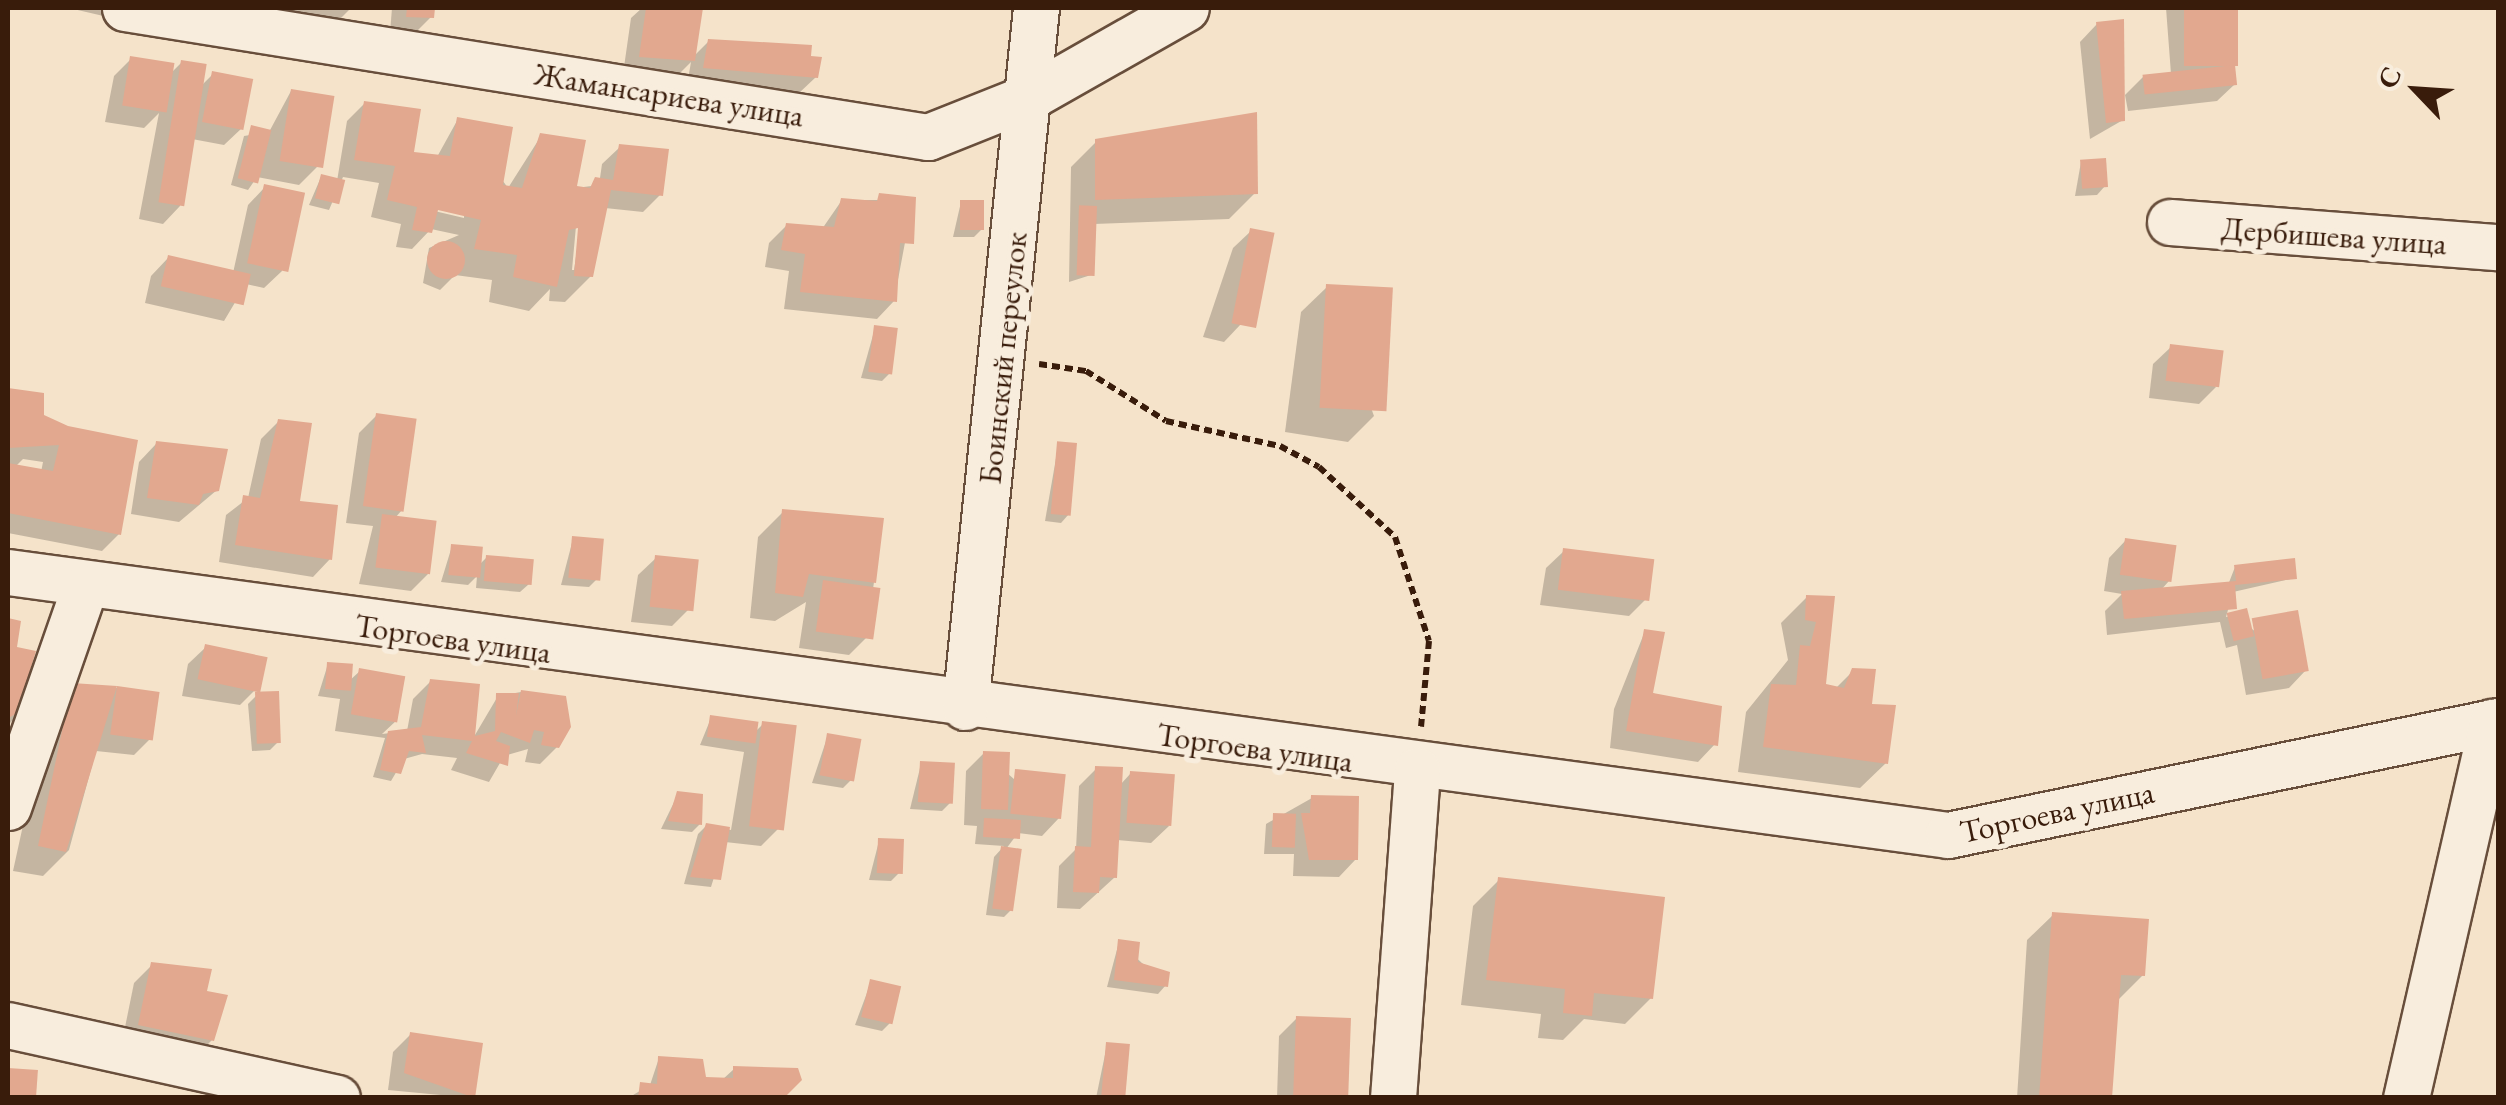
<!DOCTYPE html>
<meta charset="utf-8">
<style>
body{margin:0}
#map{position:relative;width:2506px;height:1105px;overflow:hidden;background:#f5e3ca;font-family:"EB Garamond",serif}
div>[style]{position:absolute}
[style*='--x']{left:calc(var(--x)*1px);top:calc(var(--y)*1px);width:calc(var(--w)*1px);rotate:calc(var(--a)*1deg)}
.shadow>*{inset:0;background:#0003}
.building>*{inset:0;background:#e2a88f;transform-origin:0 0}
.round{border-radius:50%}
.path>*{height:6px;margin-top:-3px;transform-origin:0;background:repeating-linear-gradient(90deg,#391c0b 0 8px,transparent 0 13px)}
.roads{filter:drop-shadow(2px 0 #684e3b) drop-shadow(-2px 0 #684e3b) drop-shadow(0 2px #684e3b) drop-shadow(0 -2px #684e3b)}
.street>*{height:45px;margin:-22.5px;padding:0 22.5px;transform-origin:22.5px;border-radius:22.5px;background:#f8eddd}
span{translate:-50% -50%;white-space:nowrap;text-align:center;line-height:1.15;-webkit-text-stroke:10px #f8eddd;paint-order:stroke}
.street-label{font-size:32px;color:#391c0b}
.frame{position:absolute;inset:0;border:10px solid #391c0b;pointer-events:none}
.north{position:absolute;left:2366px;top:40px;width:100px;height:100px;-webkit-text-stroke:8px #f8eddd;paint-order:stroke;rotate:295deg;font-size:28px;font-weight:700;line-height:40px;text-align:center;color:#391c0b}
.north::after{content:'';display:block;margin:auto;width:35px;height:45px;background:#391c0b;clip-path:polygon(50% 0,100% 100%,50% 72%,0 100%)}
</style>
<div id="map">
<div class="shadow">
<i style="clip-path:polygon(69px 8px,183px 8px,112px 18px)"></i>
<i style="clip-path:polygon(280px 8px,351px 8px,333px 26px,278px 18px)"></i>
<i style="clip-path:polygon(392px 8px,432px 8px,431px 17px,414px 34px,390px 33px)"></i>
<i style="clip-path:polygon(642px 8px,700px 8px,693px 57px,709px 41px,816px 77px,798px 94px,687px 85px,691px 62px,675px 78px,623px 74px,631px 18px)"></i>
<i style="clip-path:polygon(2166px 8px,2235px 8px,2235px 84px,2217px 101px,2128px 111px,2125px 95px,2143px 77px,2171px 74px)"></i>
<i style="clip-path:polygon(2097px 24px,2123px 120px,2090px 139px,2080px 42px)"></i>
<i style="clip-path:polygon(131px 59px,168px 76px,182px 62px,201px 86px,213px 74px,242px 128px,224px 145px,192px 139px,180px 206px,163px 224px,139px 219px,159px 113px,144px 128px,105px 122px,114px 76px)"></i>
<i style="clip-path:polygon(291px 91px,317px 167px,299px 185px,257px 177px,248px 190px,231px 185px,244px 136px,269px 132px)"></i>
<i style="clip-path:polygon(evenodd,365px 103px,411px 154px,437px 157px,458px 119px,508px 188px,541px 136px,576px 188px,599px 185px,602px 164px,620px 147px,660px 195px,643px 212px,605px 208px,591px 276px,565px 302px,549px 301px,550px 289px,529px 311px,489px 302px,492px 280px,455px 275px,440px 290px,423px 283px,429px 248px,459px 235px,431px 229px,412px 249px,396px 247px,401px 224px,371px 217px,379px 183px,343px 177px,329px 210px,309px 205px,321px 177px,337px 181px,347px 121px,365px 103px,427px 205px,464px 213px,464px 218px,426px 209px,427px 205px,365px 103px,577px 215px,582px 216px,574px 270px,572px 270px,577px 215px)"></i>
<i style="clip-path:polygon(1097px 141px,1255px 193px,1229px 219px,1094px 224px,1091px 275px,1069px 282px,1071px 167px)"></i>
<i style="clip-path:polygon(2081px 162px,2105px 186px,2097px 195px,2075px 196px)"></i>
<i style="clip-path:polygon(265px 187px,282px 271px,264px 288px,246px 284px,224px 321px,145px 303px,151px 276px,168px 258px,233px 273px,248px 205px)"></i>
<i style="clip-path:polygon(842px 200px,913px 200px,894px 301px,877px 319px,784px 309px,789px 271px,765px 267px,769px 243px,787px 225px,822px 229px)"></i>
<i style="clip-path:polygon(961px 202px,982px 229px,974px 237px,953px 237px)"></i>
<i style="clip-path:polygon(1251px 231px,1241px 324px,1224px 342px,1203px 337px,1233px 248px)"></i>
<i style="clip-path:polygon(1327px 287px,1374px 416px,1348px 442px,1285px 432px,1301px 312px)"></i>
<i style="clip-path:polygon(875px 328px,890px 373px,882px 381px,861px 378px)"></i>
<i style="clip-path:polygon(2171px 347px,2216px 387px,2199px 404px,2149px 398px,2153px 364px)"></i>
<i style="clip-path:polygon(evenodd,8px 391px,42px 395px,41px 417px,119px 534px,102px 551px,8px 533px,8px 391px,23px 459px,43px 462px,41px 472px,15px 467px,23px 459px)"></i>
<i style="clip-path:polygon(377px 415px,402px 510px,395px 518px,428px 574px,411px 591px,359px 584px,373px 526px,346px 523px,359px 433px)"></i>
<i style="clip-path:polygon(279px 421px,297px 504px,330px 559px,313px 577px,219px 562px,226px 515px,248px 498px,261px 439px)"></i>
<i style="clip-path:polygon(156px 444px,217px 490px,179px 522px,131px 514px,139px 462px)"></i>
<i style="clip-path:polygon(1058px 447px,1069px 514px,1061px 523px,1045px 521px)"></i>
<i style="clip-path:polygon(783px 512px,874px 582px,866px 638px,849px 655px,799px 648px,806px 602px,775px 621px,750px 618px,758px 537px)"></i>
<i style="clip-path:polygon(573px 539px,597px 579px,589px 587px,561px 585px)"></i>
<i style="clip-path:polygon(2126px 540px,2169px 581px,2160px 591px,2228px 585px,2235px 567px,2295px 578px,2233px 592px,2226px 617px,2245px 612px,2248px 626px,2306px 670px,2289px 688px,2246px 695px,2237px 645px,2226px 648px,2220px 622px,2107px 635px,2105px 611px,2122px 594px,2104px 591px,2109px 558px)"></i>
<i style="clip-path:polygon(452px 546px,478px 566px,487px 557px,529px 584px,520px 592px,476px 588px,477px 576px,468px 585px,441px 582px)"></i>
<i style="clip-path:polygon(1564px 551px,1646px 599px,1629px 616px,1540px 605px,1546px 568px)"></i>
<i style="clip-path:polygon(656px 558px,689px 609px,672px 626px,631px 622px,638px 575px)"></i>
<i style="clip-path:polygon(1807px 597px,1833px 598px,1823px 686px,1835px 689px,1853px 671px,1886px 763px,1860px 788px,1738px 772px,1746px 712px,1788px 660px,1781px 623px)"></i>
<i style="clip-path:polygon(8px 621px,18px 623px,14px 649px,27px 673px,27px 706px,8px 725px)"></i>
<i style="clip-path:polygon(1645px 631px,1651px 691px,1715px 744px,1698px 762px,1610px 748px,1614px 709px)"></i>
<i style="clip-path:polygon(206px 647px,257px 688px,240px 705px,182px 696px,188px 664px)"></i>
<i style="clip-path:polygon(328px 664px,349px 681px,360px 671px,397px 720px,382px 734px,407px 731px,413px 699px,431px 681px,472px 740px,498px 696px,521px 692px,557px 747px,540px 764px,525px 762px,528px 749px,504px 756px,489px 782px,451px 770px,457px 758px,422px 754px,404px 759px,391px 781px,373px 777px,385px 738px,335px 731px,340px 699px,318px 696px)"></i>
<i style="clip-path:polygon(73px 686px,117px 688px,151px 738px,134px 755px,96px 751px,69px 850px,43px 876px,13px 871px,48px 711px)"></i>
<i style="clip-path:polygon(256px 696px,278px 742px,270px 750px,252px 751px,248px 704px)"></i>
<i style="clip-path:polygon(711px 718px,754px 733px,763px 724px,778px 829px,761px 846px,725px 842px,711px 887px,684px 884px,698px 834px,707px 825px,731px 830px,744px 752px,700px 745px)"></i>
<i style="clip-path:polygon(828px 735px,851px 780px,843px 788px,812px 783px)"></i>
<i style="clip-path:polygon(984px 753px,1059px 818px,1042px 836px,1018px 833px,1006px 849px,1012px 909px,1004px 917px,986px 915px,994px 857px,1004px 846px,975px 844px,977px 826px,964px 825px,966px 771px)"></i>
<i style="clip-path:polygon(921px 764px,950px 803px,942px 811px,910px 809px)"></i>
<i style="clip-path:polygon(1096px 769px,1120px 785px,1131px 773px,1169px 826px,1151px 843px,1117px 840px,1115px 877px,1080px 909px,1057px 908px,1059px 866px,1076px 849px,1079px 786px)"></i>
<i style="clip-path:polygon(678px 794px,700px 824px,692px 832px,661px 829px)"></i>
<i style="clip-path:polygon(1312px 798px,1356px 859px,1339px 877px,1293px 876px,1294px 854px,1264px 854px,1266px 824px)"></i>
<i style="clip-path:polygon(879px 841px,899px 873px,891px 881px,869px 880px)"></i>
<i style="clip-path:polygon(1499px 880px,1651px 998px,1625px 1024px,1584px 1019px,1563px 1040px,1538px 1038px,1541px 1014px,1461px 1005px,1473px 906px)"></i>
<i style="clip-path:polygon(2053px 915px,2143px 975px,2117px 1001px,2110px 1098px,2017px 1098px,2027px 940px)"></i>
<i style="clip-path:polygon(1119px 942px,1166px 985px,1158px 994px,1107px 987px)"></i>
<i style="clip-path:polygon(152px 965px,204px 993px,212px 1040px,195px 1057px,122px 1042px,134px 983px)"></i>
<i style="clip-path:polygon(871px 982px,890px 1023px,882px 1031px,855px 1025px)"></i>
<i style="clip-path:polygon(1297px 1018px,1345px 1096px,1344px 1098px,1277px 1098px,1279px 1036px)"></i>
<i style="clip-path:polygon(410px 1035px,480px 1045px,472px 1098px,388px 1090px,393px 1052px)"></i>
<i style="clip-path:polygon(1107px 1045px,1124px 1098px,1096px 1098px)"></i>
<i style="clip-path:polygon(659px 1058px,704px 1079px,722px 1080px,734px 1069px,782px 1097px,628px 1098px,650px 1085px)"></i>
</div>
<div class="building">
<i style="clip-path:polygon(407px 8px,435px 8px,434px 18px,406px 17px)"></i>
<i style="clip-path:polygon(646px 8px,703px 8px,695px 61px,639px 57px)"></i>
<i style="left:2184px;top:8px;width:54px;height:58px"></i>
<i style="clip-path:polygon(2124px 19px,2125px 121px,2106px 123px,2096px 22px)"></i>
<i style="clip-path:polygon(708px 39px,812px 45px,811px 56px,822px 57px,818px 78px,703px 68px)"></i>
<i style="left:130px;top:56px;width:45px;height:50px;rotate:9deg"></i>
<i style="left:181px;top:60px;width:26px;height:144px;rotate:9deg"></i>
<i style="left:2235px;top:65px;width:20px;height:93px;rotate:84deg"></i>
<i style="left:212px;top:71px;width:42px;height:52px;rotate:11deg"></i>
<i style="left:291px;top:89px;width:44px;height:73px;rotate:9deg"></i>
<i style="clip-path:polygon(364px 101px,421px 109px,414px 152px,450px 156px,457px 117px,513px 127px,503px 185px,522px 188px,540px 133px,586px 140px,577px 186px,590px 188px,595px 177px,613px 180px,619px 144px,669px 149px,663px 196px,611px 190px,593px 277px,574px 276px,578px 228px,569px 230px,557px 287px,513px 277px,517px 255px,474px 249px,481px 220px,438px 210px,432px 233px,412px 230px,417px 207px,387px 200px,395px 166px,354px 160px)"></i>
<i style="clip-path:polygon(1257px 112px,1258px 194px,1095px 200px,1095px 139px)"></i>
<i style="left:251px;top:125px;width:21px;height:55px;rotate:14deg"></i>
<i style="left:2106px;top:158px;width:29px;height:26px;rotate:86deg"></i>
<i style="left:321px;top:174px;width:25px;height:25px;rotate:14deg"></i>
<i style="left:264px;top:184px;width:42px;height:81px;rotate:12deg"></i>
<i style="clip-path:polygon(879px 193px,916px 197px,914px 244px,900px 243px,897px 302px,800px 292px,805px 254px,781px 250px,786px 223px,834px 227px,841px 198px,877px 201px)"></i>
<i style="left:960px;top:200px;width:24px;height:30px"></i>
<i style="left:1097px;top:206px;width:70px;height:18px;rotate:92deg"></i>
<i style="left:1250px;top:228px;width:25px;height:97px;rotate:11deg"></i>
<i class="round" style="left:427px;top:241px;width:38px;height:38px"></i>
<i style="left:168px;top:255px;width:85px;height:32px;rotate:13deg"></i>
<i style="left:1326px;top:284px;width:67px;height:124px;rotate:3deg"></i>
<i style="left:874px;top:325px;width:24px;height:47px;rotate:7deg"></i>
<i style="left:2170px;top:344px;width:54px;height:37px;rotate:7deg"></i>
<i style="clip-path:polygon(8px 388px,44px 393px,44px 415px,68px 426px,138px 440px,121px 535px,8px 513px,8px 463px,53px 471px,59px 445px,8px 448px)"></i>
<i style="left:376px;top:413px;width:41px;height:94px;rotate:8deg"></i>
<i style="clip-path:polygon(278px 419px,312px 423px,300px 501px,338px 505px,332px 560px,235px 545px,243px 495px,260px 498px)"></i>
<i style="clip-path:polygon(156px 441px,228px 449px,219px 491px,203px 494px,199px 505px,147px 498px)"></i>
<i style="left:1077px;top:443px;width:73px;height:20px;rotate:95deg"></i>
<i style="clip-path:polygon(782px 509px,884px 518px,876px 583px,809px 574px,803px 597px,775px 593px)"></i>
<i style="left:382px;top:514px;width:55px;height:54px;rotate:7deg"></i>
<i style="left:572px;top:536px;width:32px;height:42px;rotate:5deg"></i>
<i style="left:2125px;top:538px;width:52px;height:37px;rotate:8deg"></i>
<i style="left:451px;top:544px;width:32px;height:31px;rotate:5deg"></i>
<i style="left:1563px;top:548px;width:92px;height:42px;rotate:7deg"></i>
<i style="left:486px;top:555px;width:48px;height:26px;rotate:5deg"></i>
<i style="left:655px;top:555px;width:44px;height:52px;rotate:6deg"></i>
<i style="clip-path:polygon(2295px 558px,2297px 579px,2235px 585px,2237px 609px,2124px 619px,2121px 591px,2236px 581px,2234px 565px)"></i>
<i style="left:823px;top:580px;width:58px;height:52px;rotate:8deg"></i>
<i style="clip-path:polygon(1806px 595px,1835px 596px,1826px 684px,1844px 688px,1852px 668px,1876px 669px,1872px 704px,1896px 705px,1888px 764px,1763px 747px,1771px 684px,1796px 685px,1800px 645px,1810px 646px,1816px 622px,1805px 620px)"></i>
<i style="left:2247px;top:608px;width:29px;height:21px;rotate:76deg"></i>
<i style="left:2298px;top:610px;width:62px;height:47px;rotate:80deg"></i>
<i style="clip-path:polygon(8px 618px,21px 621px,17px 647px,36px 651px,30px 671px,39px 673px,29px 707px,10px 717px)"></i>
<i style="clip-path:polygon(1644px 629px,1665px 632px,1653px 693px,1722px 706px,1718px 746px,1626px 731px)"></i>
<i style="left:205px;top:644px;width:64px;height:36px;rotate:12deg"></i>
<i style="left:327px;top:662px;width:26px;height:27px;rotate:4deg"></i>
<i style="left:359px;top:668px;width:47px;height:47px;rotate:10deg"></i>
<i style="clip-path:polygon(430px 679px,480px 684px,475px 736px,495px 731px,496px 693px,519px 693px,516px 716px,521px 690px,566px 696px,571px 727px,559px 748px,541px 745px,544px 732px,534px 730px,530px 743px,501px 732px,496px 741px,510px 746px,508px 766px,466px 753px,472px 741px,422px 735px,426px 753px,409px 751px,401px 774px,380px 770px,388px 731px,421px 727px)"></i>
<i style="clip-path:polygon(72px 683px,117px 686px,66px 852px,38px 846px)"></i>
<i style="left:117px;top:686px;width:43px;height:49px;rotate:8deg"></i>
<i style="left:279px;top:691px;width:52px;height:24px;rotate:88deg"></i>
<i style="left:710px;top:715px;width:49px;height:22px;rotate:8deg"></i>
<i style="left:762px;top:721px;width:35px;height:106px;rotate:7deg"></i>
<i style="left:827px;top:733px;width:35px;height:43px;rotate:10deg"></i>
<i style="left:983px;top:751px;width:27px;height:58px;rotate:2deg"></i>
<i style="left:920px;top:761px;width:35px;height:41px;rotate:3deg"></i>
<i style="clip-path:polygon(1095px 766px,1123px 767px,1117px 878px,1100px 877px,1099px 893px,1073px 892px,1075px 846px,1091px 847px)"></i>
<i style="left:1015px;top:769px;width:51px;height:45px;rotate:6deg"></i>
<i style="left:1130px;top:771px;width:45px;height:52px;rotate:4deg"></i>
<i style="clip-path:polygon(677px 791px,703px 794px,702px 825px,668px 821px)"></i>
<i style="clip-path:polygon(1311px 795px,1359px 796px,1358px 860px,1309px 860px,1301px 813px,1310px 813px)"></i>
<i style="left:1273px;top:813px;width:23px;height:34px;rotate:2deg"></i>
<i style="left:984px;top:818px;width:37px;height:19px;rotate:3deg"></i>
<i style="clip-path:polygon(706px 823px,730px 827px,721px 880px,690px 877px)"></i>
<i style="left:878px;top:838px;width:26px;height:35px;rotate:2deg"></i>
<i style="left:1001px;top:846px;width:21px;height:63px;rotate:8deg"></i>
<i style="clip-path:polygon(1498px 877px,1665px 897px,1653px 999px,1594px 993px,1592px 1016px,1563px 1013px,1565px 989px,1486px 980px)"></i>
<i style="clip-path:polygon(2052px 912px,2149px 919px,2145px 976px,2121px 975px,2112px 1098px,2039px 1098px)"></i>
<i style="clip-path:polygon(1118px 939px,1140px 942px,1138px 962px,1170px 972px,1168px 987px,1114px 980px)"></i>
<i style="clip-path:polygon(151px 962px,212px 969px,207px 991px,228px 995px,214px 1041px,138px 1025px)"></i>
<i style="left:870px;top:979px;width:32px;height:39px;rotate:13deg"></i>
<i style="left:1296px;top:1016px;width:55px;height:79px;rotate:2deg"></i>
<i style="clip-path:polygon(410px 1032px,483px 1043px,475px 1098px,404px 1073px)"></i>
<i style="left:1106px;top:1042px;width:24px;height:56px;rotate:5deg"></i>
<i style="clip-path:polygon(658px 1056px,703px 1059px,706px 1077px,733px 1078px,733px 1066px,798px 1068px,802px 1080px,784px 1098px,638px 1098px,640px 1082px,657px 1084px)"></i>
<i style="left:8px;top:1068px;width:30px;height:30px;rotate:4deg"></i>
</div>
<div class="path">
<i style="--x:1039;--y:364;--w:48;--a:8.5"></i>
<i style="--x:1086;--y:371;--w:94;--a:32"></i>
<i style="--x:1166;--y:421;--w:117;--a:12.4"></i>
<i style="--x:1280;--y:446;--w:44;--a:28.3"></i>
<i style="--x:1319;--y:467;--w:103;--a:42.6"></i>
<i style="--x:1395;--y:537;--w:109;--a:71.9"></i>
<i style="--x:1429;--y:641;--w:86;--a:95.3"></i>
</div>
<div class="roads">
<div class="street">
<i style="--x:125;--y:8;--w:813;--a:9.13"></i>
<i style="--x:928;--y:137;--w:111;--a:-21.7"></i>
<i style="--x:1031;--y:96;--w:178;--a:-29.6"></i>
<i style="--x:2170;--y:222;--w:329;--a:4.4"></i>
<i style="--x:8;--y:572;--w:1958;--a:7.72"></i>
<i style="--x:1948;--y:835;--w:562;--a:-11.71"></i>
<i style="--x:965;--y:707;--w:703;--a:-84.2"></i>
<i style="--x:8;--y:807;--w:231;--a:-70.8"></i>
<i style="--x:8;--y:1025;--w:337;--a:12.5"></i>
<i style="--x:1393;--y:1098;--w:329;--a:-85.8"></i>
<i style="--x:2406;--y:1098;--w:386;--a:-77.1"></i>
</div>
</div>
<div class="street-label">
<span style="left:669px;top:95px;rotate:9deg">Жамансариева улица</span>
<span style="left:2334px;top:236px;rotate:4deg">Дербишева улица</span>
<span style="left:1003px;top:358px;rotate:-84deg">Боинский переулок</span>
<span style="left:453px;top:639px;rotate:8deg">Торгоева улица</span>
<span style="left:1255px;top:748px;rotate:8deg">Торгоева улица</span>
<span style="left:2057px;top:812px;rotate:-12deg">Торгоева улица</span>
</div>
<div class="frame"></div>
<div class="north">С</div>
</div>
